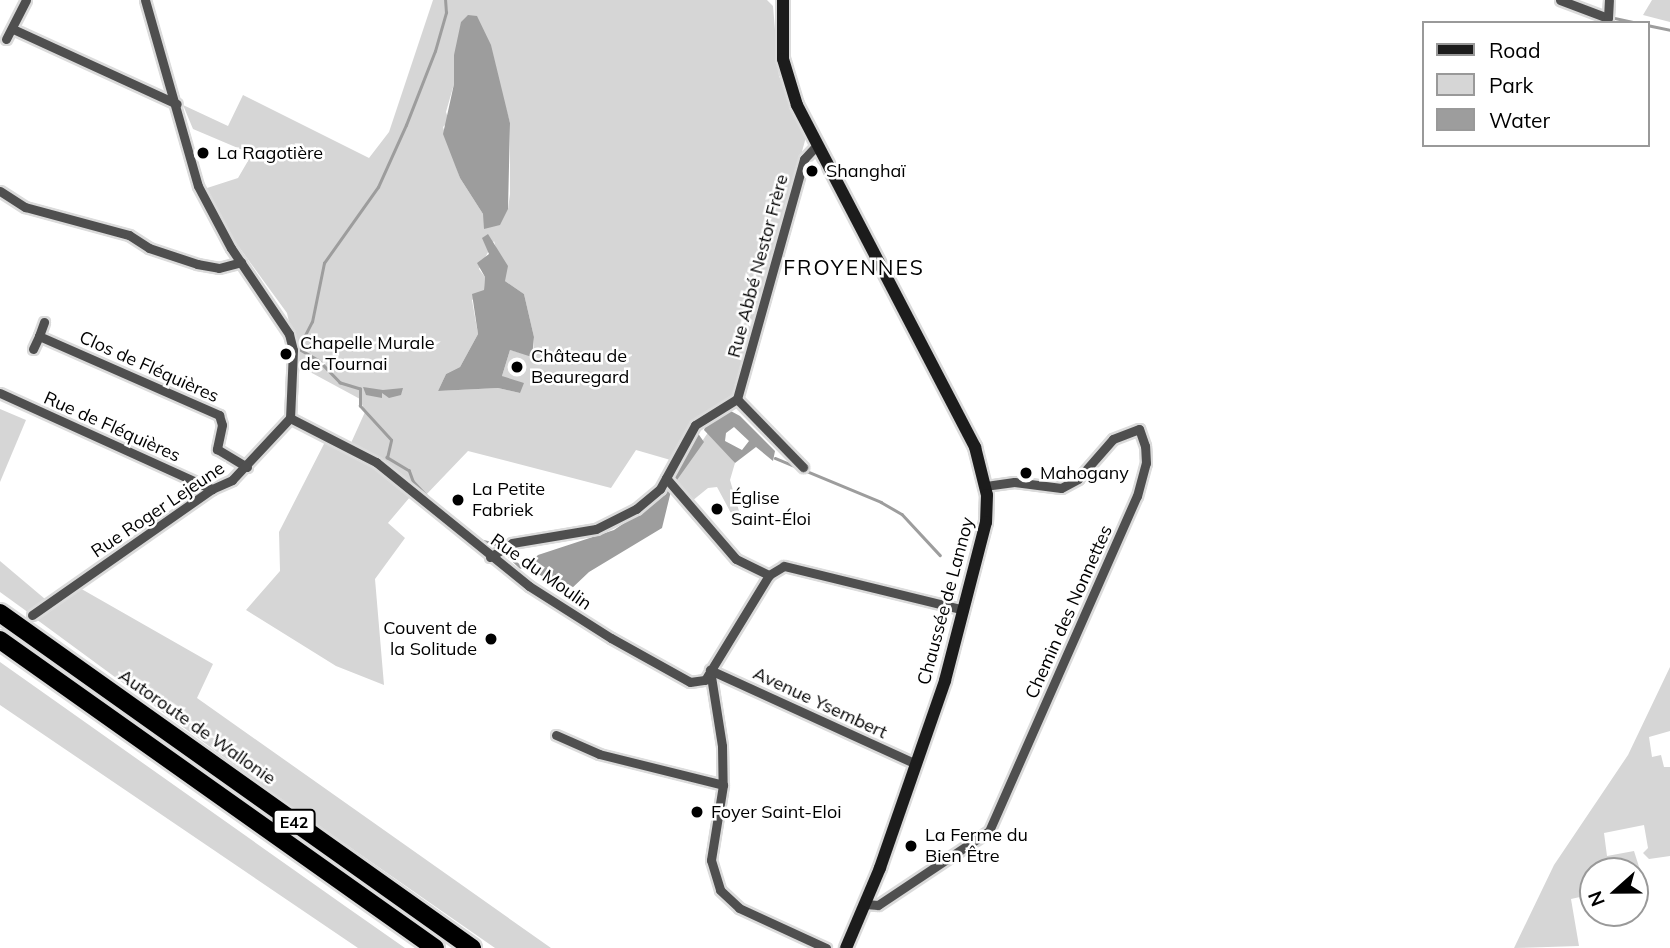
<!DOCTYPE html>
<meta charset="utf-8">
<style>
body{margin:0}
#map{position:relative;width:1670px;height:948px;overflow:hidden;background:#fff;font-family:Mulish,sans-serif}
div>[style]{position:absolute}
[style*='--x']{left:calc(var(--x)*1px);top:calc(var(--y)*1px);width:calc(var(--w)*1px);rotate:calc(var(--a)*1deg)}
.green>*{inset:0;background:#d6d6d6}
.water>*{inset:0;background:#9d9d9d}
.stream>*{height:2.5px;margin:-1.25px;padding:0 1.25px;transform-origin:1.25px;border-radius:1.25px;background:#9d9d9d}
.roads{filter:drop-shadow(2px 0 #dbdbdb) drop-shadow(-2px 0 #dbdbdb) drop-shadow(0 2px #dbdbdb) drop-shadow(0 -2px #dbdbdb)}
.street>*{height:9px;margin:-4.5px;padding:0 4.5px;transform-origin:4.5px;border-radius:4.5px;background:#4f4f4f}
.secondary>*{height:12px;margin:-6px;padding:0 6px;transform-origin:6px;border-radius:6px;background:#1c1c1c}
.highway>*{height:18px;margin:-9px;padding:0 9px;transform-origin:9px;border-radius:9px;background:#000}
.dots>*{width:19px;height:19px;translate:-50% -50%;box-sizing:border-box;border:4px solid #fff;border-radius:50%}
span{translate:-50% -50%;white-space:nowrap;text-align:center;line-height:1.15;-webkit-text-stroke:5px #fff;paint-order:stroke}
.shield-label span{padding:2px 5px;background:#fff;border:2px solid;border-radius:5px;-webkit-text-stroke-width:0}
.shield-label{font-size:16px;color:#000;font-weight:700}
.poi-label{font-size:18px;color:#000}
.left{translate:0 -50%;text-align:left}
.right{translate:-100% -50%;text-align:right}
.street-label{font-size:18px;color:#000}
.quarter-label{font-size:21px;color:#000;letter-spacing:2px}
.legend{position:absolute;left:1422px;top:21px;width:228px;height:126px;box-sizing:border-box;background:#fff;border:2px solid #999;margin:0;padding:9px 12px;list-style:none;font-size:21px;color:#000}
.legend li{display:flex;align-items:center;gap:14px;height:35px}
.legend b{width:35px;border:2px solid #999}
.north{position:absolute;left:1579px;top:857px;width:70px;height:70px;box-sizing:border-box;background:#fff;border:2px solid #999;border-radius:50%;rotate:249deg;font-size:19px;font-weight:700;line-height:28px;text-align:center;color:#000}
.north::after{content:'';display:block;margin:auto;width:24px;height:32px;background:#000;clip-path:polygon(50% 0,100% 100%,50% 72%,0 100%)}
</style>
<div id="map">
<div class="green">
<i style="clip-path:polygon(evenodd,433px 0,767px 0,773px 6px,779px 76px,806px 137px,734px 398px,699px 422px,674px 461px,636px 450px,611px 488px,468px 451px,423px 498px,351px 443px,365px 412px,360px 399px,299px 366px,287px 313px,217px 217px,204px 189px,238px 178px,252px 154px,193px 129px,183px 105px,228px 126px,243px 95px,369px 158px,389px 132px,433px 0,485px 35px,510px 123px,510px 194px,508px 209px,483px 214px,460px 178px,443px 127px,449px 121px,446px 112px,454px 84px,454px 55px,485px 35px,433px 0,494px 241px,505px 281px,524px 294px,534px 337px,533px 356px,510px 350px,502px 376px,520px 393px,498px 388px,438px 391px,446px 374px,460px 367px,478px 334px,472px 300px,484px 291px,485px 277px,479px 269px,494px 241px)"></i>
<i style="clip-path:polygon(1652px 0,1670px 0,1670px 22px,1643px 15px)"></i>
<i style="clip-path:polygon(0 409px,26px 420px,0 482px)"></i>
<i style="clip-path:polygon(709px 431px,735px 463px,730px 480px,739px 511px,732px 515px,717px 487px,708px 488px,692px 501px,674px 483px)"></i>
<i style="clip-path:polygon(326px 440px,377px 470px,410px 497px,388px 523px,405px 538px,375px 579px,384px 685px,336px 666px,246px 610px,280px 571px,279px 532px)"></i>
<i style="clip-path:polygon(0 561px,45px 599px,29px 613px,0 592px)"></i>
<i style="clip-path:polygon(78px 587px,213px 664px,197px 698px,551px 948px,495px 948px,289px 805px,36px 619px)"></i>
<i style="clip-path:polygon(0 662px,345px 906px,405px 948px,358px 948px,0 705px)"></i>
<i style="clip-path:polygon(1670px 667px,1670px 731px,1649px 737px,1652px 757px,1661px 755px,1664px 767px,1670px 767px,1670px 856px,1649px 859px,1643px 853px,1648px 848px,1644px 825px,1604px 833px,1607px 856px,1634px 851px,1640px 870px,1593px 871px,1589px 875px,1589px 895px,1571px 899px,1579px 946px,1514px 948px,1554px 865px,1628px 755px)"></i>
</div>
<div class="water">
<i style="clip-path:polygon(468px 15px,477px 16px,491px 45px,510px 123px,508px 209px,500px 225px,484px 229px,483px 214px,460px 178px,443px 134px,454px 84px,454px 55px,461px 22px)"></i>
<i style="clip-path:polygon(488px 234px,508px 266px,505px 281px,524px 294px,534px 337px,532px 357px,510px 350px,502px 376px,524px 383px,520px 393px,498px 388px,438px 391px,446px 374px,460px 367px,478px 334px,472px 294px,484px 290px,485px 277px,477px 263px,489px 254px,482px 238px)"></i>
<i style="clip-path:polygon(363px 387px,383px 390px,403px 388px,401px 395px,389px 398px,382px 393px,382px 398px,366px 395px)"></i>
<i style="clip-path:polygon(evenodd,727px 409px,740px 416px,775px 451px,773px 461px,756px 447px,735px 463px,704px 430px,707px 422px,727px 409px,734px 427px,749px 441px,742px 450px,725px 441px,726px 433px,734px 427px)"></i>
<i style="clip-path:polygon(697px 432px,704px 442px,672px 487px,662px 528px,589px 572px,570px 590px,532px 571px,532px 561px,538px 555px,614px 530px,655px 502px,672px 480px,691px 434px)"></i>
</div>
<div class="stream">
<i style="--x:1610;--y:17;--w:29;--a:12"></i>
<i style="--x:1647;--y:25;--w:24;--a:12"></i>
<i style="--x:775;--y:458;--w:115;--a:22.5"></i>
<i style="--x:881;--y:502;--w:24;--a:30"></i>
<i style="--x:902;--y:514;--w:56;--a:47.2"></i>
<i style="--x:431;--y:501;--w:26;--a:-133"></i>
<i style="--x:413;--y:482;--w:12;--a:-110"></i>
<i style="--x:409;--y:471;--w:26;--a:-149"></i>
<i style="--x:387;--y:458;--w:18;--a:-77"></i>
<i style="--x:391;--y:440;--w:46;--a:-132.4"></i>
<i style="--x:360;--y:406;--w:17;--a:-90"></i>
<i style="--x:360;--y:389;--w:21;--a:-163"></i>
<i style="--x:340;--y:383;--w:30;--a:-134"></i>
<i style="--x:319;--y:361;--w:24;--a:-150"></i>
<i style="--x:298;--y:349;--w:30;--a:-63"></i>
<i style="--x:312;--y:322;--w:60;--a:-78.5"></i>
<i style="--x:324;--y:263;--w:93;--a:-54.6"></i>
<i style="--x:378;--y:187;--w:68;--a:-65.7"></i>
<i style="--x:406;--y:125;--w:79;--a:-68.6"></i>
<i style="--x:435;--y:51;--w:40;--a:-74"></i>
<i style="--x:446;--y:13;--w:13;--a:-94"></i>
<i style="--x:479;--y:540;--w:17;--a:13"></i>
<i style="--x:496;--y:544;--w:33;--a:43"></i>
<i style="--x:520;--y:566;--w:12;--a:9"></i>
</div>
<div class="roads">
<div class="street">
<i style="--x:145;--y:0;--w:193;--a:74.1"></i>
<i style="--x:198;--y:186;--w:70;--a:62"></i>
<i style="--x:231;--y:248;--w:104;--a:56"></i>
<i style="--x:289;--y:334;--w:16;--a:76"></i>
<i style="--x:293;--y:350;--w:68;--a:92.5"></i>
<i style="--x:1560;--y:0;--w:51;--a:20.6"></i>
<i style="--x:1608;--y:18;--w:18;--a:-87"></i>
<i style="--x:13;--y:29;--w:180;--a:24.6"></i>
<i style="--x:6;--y:39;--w:44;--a:-62.9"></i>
<i style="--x:0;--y:191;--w:30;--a:33"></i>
<i style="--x:25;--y:207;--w:108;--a:15.1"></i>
<i style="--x:129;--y:235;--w:24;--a:33"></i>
<i style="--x:149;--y:248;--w:51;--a:18.4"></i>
<i style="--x:197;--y:264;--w:22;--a:10"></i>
<i style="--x:219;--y:268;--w:23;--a:-15"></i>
<i style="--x:39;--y:336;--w:15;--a:-70"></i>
<i style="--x:33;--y:349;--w:14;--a:-65"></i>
<i style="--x:39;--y:336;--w:197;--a:23.7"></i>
<i style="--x:219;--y:415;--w:10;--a:73"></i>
<i style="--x:222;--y:425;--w:25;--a:102"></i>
<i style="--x:217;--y:449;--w:35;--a:31"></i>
<i style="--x:0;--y:393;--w:233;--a:24.4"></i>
<i style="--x:737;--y:399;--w:95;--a:45.9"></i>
<i style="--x:290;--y:418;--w:97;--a:27.1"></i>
<i style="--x:376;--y:462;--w:197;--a:39"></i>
<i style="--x:529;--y:586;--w:97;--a:32.4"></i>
<i style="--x:611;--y:638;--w:90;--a:29.1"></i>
<i style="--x:690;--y:682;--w:15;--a:-8"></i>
<i style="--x:705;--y:680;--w:123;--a:-58.6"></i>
<i style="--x:769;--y:575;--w:17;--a:-31"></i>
<i style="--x:784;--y:566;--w:185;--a:13.7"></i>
<i style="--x:666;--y:478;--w:107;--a:49.2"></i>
<i style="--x:736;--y:559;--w:37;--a:26"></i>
<i style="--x:490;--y:557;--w:26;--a:-32"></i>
<i style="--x:512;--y:543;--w:85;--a:-9.5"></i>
<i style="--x:596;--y:529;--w:45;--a:-26.6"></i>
<i style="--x:636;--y:509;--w:31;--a:-40"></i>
<i style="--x:660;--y:489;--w:73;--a:-61.3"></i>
<i style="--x:695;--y:425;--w:49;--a:-31.8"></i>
<i style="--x:737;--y:399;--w:249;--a:-74.4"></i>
<i style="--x:804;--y:159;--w:19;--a:-47"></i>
<i style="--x:32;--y:615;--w:220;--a:-35"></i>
<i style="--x:212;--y:489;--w:22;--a:-24"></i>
<i style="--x:232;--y:480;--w:85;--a:-46.9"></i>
<i style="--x:710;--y:670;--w:77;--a:81"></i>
<i style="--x:722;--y:746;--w:39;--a:89"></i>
<i style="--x:723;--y:785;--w:76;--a:99.1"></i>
<i style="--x:711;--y:860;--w:31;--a:73"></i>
<i style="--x:720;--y:890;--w:26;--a:43"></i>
<i style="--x:739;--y:908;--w:96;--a:24.7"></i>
<i style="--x:710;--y:670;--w:226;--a:24.5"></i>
<i style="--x:556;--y:735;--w:47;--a:23.8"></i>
<i style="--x:599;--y:754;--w:128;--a:14"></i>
<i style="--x:865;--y:904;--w:13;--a:4"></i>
<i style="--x:878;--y:905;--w:133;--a:-33.7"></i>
<i style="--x:989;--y:831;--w:366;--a:-66.2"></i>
<i style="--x:1137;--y:496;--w:34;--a:-75"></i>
<i style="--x:1146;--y:463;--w:17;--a:-93"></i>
<i style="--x:1145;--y:446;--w:18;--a:-109"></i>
<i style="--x:1139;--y:429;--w:28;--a:159"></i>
<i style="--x:1113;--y:439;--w:53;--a:131.2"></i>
<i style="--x:1078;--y:479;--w:19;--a:152"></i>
<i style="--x:1061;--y:488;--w:47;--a:-172.7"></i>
<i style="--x:1014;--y:482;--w:28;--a:172"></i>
</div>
<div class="secondary">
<i style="--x:783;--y:0;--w:59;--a:90"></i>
<i style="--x:783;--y:59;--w:48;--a:73.1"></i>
<i style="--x:797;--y:105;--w:386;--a:62.5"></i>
<i style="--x:975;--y:447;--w:49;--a:76"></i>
<i style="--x:987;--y:495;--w:27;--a:92"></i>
<i style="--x:986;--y:522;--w:164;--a:104.5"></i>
<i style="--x:945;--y:681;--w:198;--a:109.2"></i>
<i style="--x:880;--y:868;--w:87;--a:113"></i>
</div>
<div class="highway">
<i style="--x:0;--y:613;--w:579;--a:35.37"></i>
<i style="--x:0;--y:640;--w:533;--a:35.3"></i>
</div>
</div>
<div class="dots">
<i style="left:203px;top:153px;background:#000"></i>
<i style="left:812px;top:171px;background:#000"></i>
<i style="left:286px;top:354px;background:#000"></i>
<i style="left:517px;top:367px;background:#000"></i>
<i style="left:1026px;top:473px;background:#000"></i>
<i style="left:458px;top:500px;background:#000"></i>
<i style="left:717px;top:509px;background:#000"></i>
<i style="left:491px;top:639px;background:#000"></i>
<i style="left:697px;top:812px;background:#000"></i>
<i style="left:911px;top:846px;background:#000"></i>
</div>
<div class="shield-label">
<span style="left:294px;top:822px">E42</span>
</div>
<div class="poi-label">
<span class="left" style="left:217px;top:153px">La Ragotière</span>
<span class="left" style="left:826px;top:171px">Shanghaï</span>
<span class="left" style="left:300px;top:354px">Chapelle Murale<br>de Tournai</span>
<span class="left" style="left:531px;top:367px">Château de<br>Beauregard</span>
<span class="left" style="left:1040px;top:473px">Mahogany</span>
<span class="left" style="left:472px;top:500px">La Petite<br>Fabriek</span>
<span class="left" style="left:731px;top:509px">Église<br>Saint-Éloi</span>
<span class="right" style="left:477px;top:639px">Couvent de<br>la Solitude</span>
<span class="left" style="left:711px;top:812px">Foyer Saint-Eloi</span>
<span class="left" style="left:925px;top:846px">La Ferme du<br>Bien Être</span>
</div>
<div class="street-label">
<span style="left:758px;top:266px;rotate:-75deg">Rue Abbé Nestor Frère</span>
<span style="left:149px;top:367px;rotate:24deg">Clos de Fléquières</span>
<span style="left:112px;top:427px;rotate:24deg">Rue de Fléquières</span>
<span style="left:158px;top:510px;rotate:-34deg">Rue Roger Lejeune</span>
<span style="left:541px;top:572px;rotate:35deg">Rue du Moulin</span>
<span style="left:946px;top:601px;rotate:-75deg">Chaussée de Lannoy</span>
<span style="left:1069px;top:612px;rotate:-66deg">Chemin des Nonnettes</span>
<span style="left:820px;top:703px;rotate:25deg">Avenue Ysembert</span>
<span style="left:197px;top:727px;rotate:35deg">Autoroute de Wallonie</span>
</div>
<div class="quarter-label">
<span style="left:854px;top:267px">FROYENNES</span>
</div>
<ul class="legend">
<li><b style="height:9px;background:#1c1c1c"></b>Road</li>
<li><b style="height:19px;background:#d6d6d6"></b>Park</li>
<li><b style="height:19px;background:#9d9d9d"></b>Water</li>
</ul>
<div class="north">N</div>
</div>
